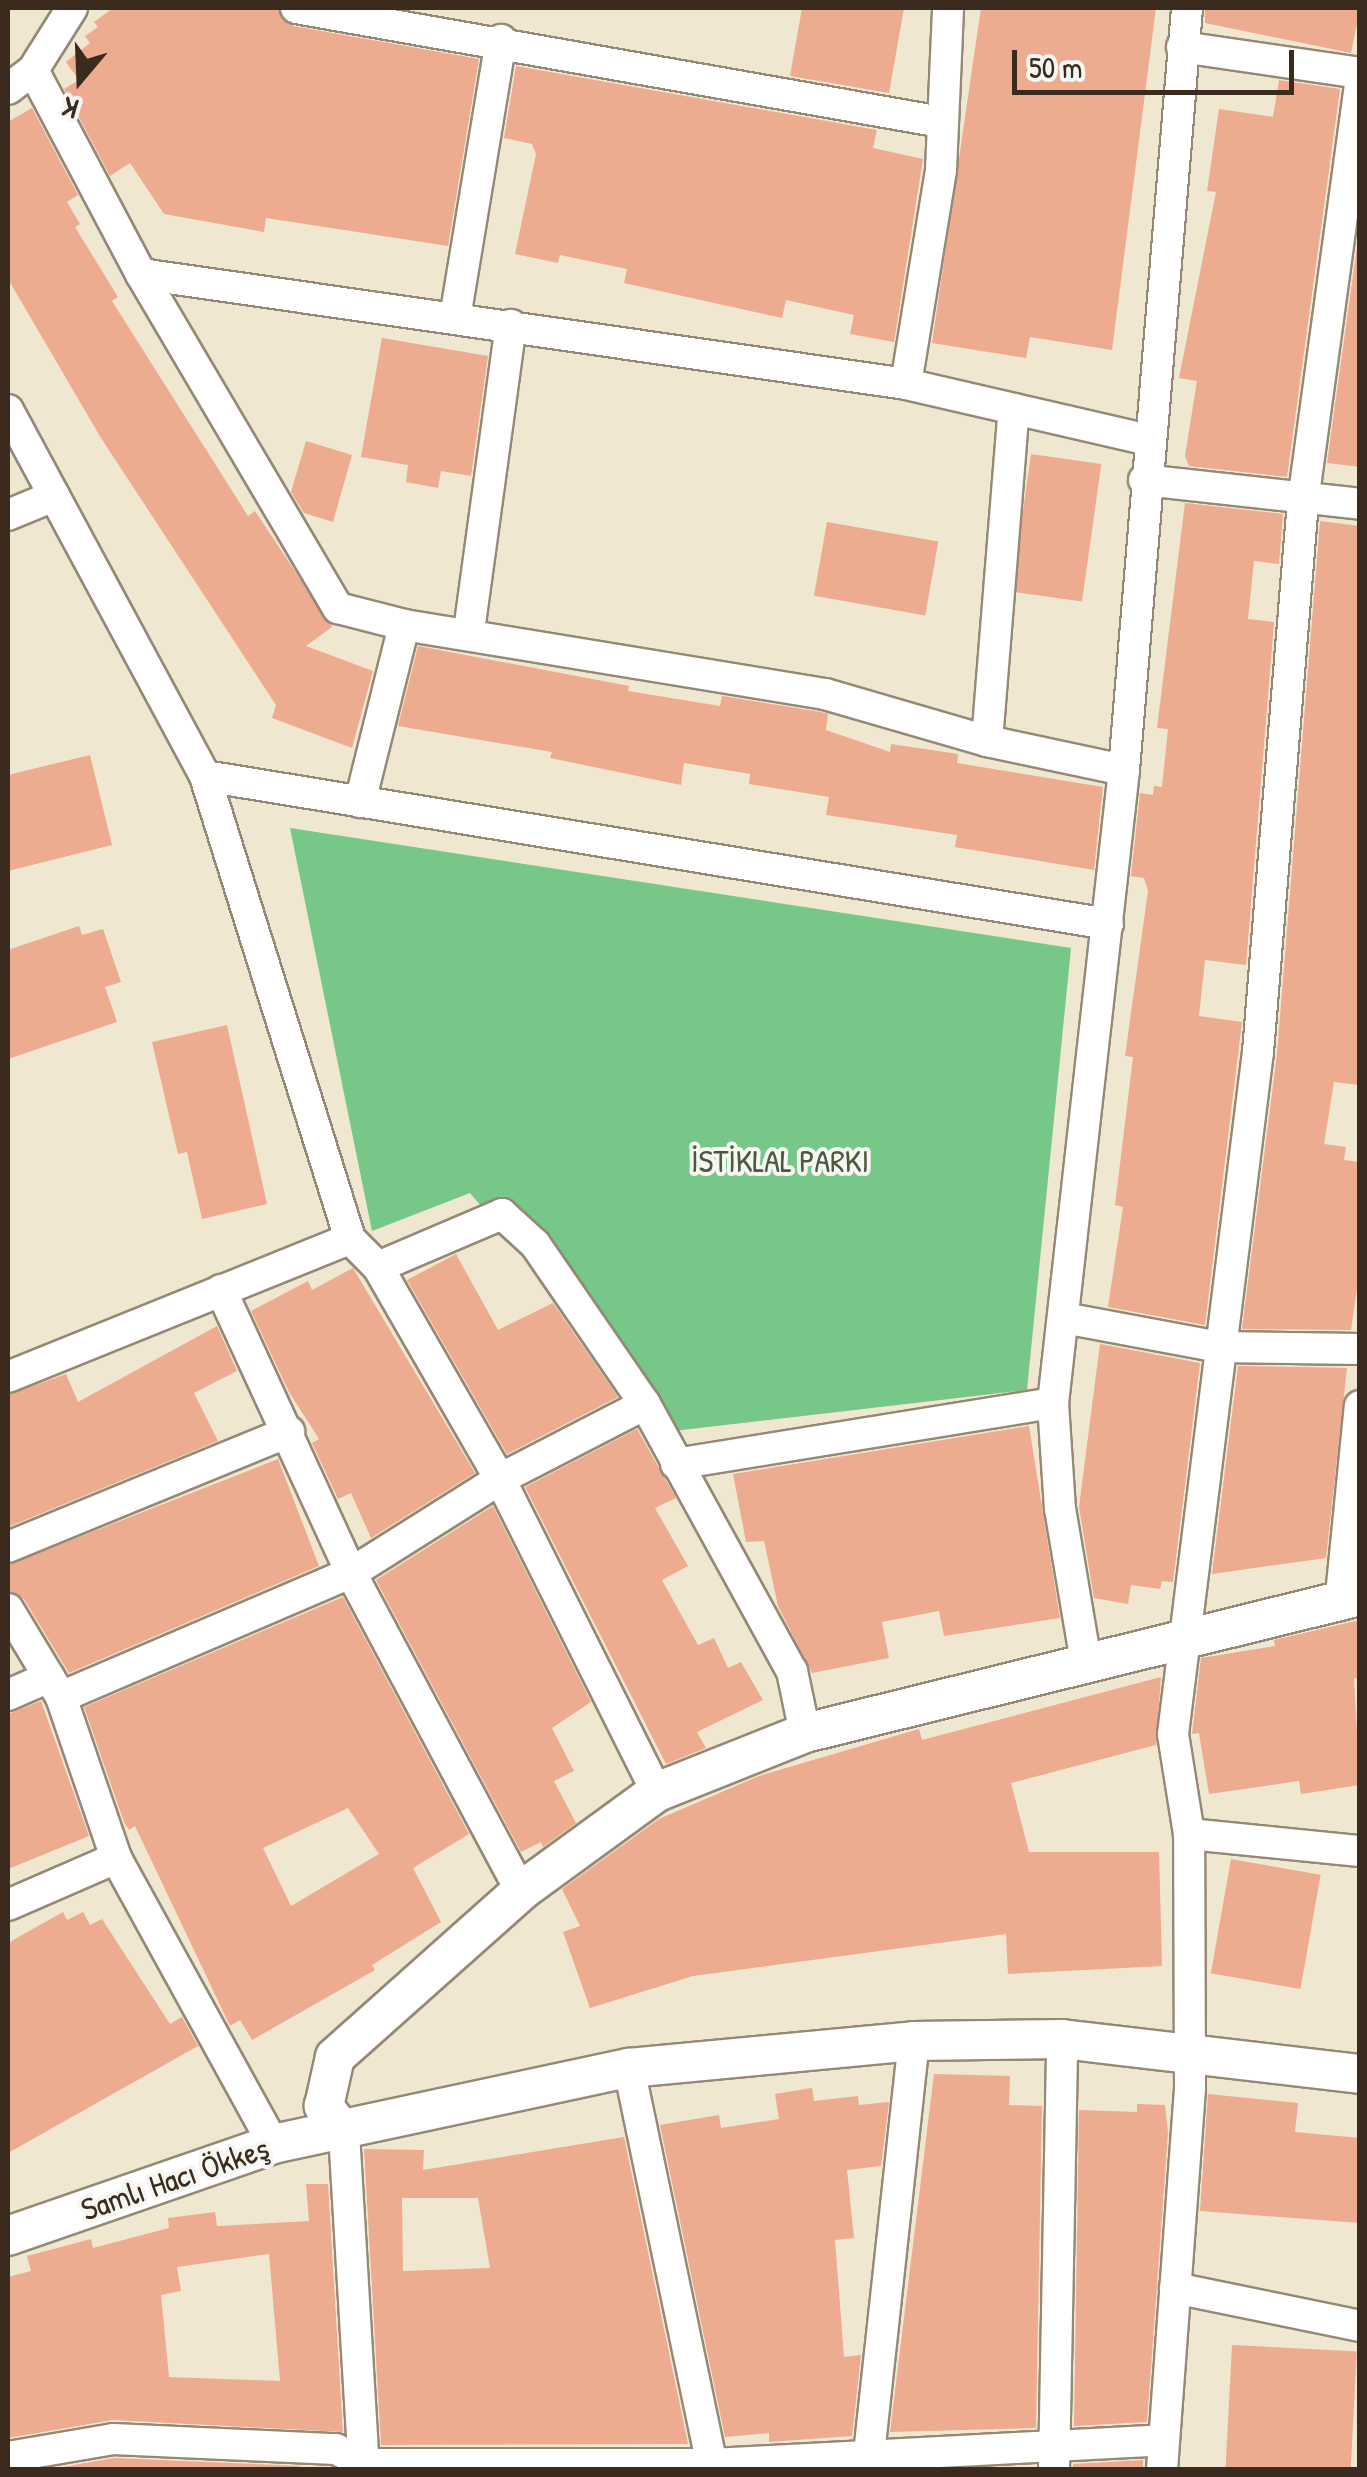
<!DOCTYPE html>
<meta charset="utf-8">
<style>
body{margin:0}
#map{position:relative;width:1367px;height:2477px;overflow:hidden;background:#efe7cf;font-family:"Patrick Hand",sans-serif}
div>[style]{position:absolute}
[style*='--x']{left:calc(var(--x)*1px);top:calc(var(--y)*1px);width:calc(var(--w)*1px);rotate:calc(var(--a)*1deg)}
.green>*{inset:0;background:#76c788}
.building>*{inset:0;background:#edab8f;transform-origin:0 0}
.roads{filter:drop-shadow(2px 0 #958876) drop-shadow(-2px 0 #958876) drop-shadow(0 2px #958876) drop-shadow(0 -2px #958876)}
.minor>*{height:30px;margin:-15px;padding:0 15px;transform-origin:15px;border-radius:15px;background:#fff}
.tertiary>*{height:38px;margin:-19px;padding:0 19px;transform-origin:19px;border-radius:19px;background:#fff}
span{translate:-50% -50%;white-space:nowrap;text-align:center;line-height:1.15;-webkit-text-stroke:8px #f6f6f2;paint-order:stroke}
.park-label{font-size:32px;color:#4d593e}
.street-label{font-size:32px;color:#3b2a1e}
.frame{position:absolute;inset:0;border:10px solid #3b2a1e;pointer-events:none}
.north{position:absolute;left:30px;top:30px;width:100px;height:100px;-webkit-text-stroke:8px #f6f6f2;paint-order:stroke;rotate:199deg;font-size:28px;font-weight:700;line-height:40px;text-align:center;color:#3b2a1e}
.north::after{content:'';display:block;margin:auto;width:35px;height:45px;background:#3b2a1e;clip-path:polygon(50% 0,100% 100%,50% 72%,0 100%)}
.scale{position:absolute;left:1012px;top:50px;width:282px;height:45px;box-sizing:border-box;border:5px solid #3b2a1e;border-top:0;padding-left:12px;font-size:30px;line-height:35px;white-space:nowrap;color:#3b2a1e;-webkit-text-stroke:8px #f6f6f2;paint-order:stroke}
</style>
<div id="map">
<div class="green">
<i style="clip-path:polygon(290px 828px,1071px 948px,1027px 1390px,673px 1431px,470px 1193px,372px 1231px)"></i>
</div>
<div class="building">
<i style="clip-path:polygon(113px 8px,278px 8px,293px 26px,479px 59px,448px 246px,266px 218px,264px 232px,164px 214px,130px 163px,110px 176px,64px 89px,79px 80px,66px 62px,90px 43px,85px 36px,98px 27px,94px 22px)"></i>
<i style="clip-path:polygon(802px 8px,904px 8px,889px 93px,790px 76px)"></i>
<i style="clip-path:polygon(981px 8px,1156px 8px,1112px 350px,1030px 337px,1026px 358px,932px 343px)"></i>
<i style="clip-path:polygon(1205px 8px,1360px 8px,1360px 9px,1351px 53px,1205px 23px)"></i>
<i style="clip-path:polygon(516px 66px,877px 130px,873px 148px,923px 159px,894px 342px,850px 334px,854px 315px,786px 300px,782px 318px,624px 283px,627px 269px,560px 255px,558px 263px,515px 254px,536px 154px,532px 144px,504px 138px)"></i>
<i style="clip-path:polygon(1279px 80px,1340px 89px,1287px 477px,1189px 466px,1185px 456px,1197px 381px,1179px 378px,1216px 192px,1207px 191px,1219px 109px,1273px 117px)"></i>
<i style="clip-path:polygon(32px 108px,78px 195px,67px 202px,80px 224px,75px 227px,118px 297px,112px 301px,248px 516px,255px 511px,332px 627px,306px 646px,373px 671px,352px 748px,272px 718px,276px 705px,101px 438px,8px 279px,8px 122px)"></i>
<i style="clip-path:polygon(1360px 225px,1360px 467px,1327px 463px)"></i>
<i style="clip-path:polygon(382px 338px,488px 356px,471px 476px,441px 471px,438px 488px,406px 482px,408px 465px,361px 457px)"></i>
<i style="clip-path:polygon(306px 441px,352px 455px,333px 522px,304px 513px,291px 492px)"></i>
<i style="left:1031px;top:454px;width:71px;height:139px;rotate:8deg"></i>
<i style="clip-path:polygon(1185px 503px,1283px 514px,1279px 564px,1254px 561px,1248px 619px,1274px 622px,1246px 965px,1205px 960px,1199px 1016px,1242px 1022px,1205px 1325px,1108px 1307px,1123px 1207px,1115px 1205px,1133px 1057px,1125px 1056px,1148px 891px,1144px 878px,1131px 876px,1140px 793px,1153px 795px,1154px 786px,1162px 787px,1168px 729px,1157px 728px)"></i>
<i style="clip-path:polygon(1320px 521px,1360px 526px,1360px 1085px,1334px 1082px,1324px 1144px,1346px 1147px,1344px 1160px,1360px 1162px,1360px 1268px,1351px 1330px,1242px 1329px,1277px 1054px)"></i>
<i style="left:827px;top:522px;width:113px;height:75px;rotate:10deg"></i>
<i style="clip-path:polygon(418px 646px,629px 686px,628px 691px,720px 706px,722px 696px,821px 712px,828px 714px,826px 730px,890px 752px,891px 744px,958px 754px,957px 763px,1103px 787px,1094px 870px,955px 847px,957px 835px,826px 815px,829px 797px,749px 784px,750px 774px,684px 763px,681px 785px,550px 758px,552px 752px,398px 726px)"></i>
<i style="clip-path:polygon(90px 755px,112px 845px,8px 871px,8px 775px)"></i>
<i style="clip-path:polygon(79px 926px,82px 935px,103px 929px,121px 982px,105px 987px,117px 1022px,8px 1059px,8px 950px)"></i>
<i style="clip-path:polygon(227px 1025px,267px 1204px,202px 1219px,187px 1152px,178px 1154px,152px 1042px)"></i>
<i style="clip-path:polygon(456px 1254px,498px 1330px,553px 1303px,618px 1397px,507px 1454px,407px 1280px)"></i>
<i style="clip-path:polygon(353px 1268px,475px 1473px,371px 1538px,351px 1493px,338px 1499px,312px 1443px,319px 1439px,289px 1392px,251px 1311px,308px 1281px,312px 1290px)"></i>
<i style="clip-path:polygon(217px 1326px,237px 1371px,194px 1393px,218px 1441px,8px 1527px,8px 1395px,66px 1374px,78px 1402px)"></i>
<i style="clip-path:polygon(1100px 1344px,1200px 1363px,1173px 1582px,1162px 1581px,1160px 1589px,1131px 1585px,1128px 1604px,1094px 1598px,1079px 1507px)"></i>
<i style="clip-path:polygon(1238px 1366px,1347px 1368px,1326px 1558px,1212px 1574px)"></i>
<i style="clip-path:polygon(1029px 1426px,1060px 1618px,944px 1636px,939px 1611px,882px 1622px,889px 1658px,812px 1673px,778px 1606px,764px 1541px,746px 1542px,733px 1474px)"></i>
<i style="clip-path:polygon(637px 1429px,676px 1498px,655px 1508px,688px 1566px,662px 1580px,698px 1645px,714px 1638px,728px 1668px,741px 1662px,763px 1700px,697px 1732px,706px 1748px,666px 1764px,525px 1487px)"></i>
<i style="clip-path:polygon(278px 1459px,319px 1566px,69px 1673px,24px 1599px,8px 1590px,8px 1565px)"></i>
<i style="clip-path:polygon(493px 1506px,591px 1702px,552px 1728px,574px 1771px,554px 1781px,576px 1823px,543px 1847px,541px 1842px,521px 1852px,376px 1580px)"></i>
<i style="clip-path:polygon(evenodd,343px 1597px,469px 1834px,413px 1868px,441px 1922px,372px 1965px,375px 1970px,252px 2040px,240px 2020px,230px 2026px,135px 1826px,129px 1830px,124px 1822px,84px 1707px,343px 1597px,348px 1808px,379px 1854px,291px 1906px,263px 1848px,348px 1808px)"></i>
<i style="clip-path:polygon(1360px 1620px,1360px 1678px,1354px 1678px,1360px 1785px,1301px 1794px,1299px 1781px,1209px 1794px,1199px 1733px,1192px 1734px,1201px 1658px,1275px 1646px,1274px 1640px)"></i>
<i style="clip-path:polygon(1161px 1677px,1156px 1745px,1011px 1783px,1029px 1852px,1159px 1852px,1162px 1966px,1008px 1974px,1006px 1934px,693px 1976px,590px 2008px,563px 1932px,580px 1926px,562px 1889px,659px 1819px,759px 1776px,919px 1729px,922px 1740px)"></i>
<i style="clip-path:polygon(41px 1701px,89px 1836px,8px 1869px,8px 1714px)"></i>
<i style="left:1231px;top:1859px;width:91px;height:116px;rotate:10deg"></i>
<i style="clip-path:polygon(63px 1912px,67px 1920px,83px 1912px,90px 1925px,102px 1919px,170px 2024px,182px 2017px,198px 2046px,8px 2153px,8px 1943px)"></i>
<i style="clip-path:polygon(934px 2074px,1010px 2076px,1009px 2105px,1042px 2106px,1036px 2428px,890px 2432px)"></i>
<i style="clip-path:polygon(812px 2088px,814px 2101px,858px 2096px,859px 2105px,889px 2102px,881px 2166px,847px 2170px,854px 2238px,835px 2240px,844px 2357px,861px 2355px,852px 2436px,769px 2442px,769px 2433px,725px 2437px,660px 2125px,719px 2115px,721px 2128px,779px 2119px,775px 2094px)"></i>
<i style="clip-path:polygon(1208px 2094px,1298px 2103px,1295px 2132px,1360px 2138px,1360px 2223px,1200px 2211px)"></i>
<i style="clip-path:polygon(1137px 2104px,1165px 2105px,1168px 2133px,1147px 2422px,1074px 2426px,1079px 2110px,1137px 2112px)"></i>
<i style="clip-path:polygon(evenodd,624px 2137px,688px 2444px,381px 2445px,364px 2149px,424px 2150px,423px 2170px,624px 2137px,402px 2198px,478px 2198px,490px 2268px,403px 2271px,402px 2198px)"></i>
<i style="clip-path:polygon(evenodd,306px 2184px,328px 2184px,343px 2432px,113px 2420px,8px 2438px,8px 2277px,31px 2271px,27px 2256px,91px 2239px,93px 2248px,169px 2228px,168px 2218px,215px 2212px,217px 2226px,309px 2221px,306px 2184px,269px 2254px,280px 2381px,169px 2377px,161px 2295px,181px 2291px,177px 2267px,269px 2254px)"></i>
<i style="left:1232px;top:2345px;width:125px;height:125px;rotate:3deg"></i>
<i style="clip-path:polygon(114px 2458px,300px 2466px,300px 2470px,46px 2470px)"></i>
<i style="clip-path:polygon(1143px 2460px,1143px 2470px,1073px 2470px,1073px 2464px)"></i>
</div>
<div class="roads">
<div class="minor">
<i style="--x:296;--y:8;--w:655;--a:10.02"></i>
<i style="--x:1182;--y:47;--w:180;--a:8.3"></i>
<i style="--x:33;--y:70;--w:231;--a:62.1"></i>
<i style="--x:141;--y:274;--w:773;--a:8.18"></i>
<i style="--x:906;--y:384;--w:248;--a:13"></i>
<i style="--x:8;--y:89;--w:31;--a:-37"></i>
<i style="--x:33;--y:70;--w:73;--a:-57.8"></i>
<i style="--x:141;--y:274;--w:388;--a:59.5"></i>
<i style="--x:338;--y:608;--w:68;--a:14.4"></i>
<i style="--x:404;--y:625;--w:427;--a:9.3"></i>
<i style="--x:825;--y:694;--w:169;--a:16.2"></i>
<i style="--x:987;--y:741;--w:140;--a:12"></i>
<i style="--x:455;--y:318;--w:282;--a:-80.6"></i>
<i style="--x:906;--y:384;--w:217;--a:-80.7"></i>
<i style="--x:941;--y:170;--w:162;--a:-87.5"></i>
<i style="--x:8;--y:410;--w:416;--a:61.7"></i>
<i style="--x:205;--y:776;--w:485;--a:72.6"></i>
<i style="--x:350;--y:1239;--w:40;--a:45"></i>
<i style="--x:378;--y:1267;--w:245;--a:60.1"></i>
<i style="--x:500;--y:1479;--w:350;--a:63.4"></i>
<i style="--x:1144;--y:480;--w:217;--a:6.3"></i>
<i style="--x:8;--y:515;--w:50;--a:-22.4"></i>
<i style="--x:469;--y:631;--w:309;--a:-82.2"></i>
<i style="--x:987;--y:741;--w:333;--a:-85.4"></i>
<i style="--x:205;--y:776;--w:915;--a:9.31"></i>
<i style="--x:360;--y:802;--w:182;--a:-76"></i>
<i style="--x:378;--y:1267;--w:135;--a:-23.1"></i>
<i style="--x:502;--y:1214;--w:45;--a:42.3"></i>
<i style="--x:535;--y:1244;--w:194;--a:55.5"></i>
<i style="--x:645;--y:1404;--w:305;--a:61.2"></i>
<i style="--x:792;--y:1671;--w:63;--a:78.2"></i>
<i style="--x:221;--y:1290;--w:311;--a:65.3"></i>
<i style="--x:351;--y:1573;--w:361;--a:61.9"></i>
<i style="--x:1064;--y:1318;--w:158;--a:10.6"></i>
<i style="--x:1219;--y:1347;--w:141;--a:0.8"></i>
<i style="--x:8;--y:1377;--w:369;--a:-22"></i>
<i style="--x:676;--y:1464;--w:382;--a:-9.2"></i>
<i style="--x:8;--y:1547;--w:304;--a:-22.3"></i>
<i style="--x:1340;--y:1605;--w:200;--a:-84.3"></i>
<i style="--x:8;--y:1609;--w:103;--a:58.9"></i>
<i style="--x:61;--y:1697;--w:170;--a:71.1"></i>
<i style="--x:116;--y:1858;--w:326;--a:61.2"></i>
<i style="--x:1086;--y:1662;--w:155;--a:-99.6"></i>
<i style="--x:1060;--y:1509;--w:106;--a:-93.8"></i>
<i style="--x:1053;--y:1403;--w:637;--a:-83.6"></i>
<i style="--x:1124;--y:770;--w:765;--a:-85.27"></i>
<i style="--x:8;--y:1695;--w:45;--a:-23.7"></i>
<i style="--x:61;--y:1697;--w:315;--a:-23.2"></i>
<i style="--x:351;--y:1573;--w:176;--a:-32.2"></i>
<i style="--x:500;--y:1479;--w:163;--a:-27.3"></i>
<i style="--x:1189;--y:1834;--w:101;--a:-99.1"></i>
<i style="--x:1173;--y:1734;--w:687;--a:-82.9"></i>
<i style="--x:1258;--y:1052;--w:553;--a:-85.33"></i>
<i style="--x:1303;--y:501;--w:422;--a:-82.2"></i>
<i style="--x:8;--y:1905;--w:118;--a:-23.5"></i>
<i style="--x:629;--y:2068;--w:411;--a:78.2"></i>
<i style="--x:344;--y:2133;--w:338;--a:86.6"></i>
<i style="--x:1175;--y:2288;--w:189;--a:11.6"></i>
<i style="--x:869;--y:2454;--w:415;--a:-83.8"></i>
<i style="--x:8;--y:2457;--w:107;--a:-9.7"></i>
<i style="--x:113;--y:2439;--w:223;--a:2.6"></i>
<i style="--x:336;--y:2449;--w:32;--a:28"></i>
<i style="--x:364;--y:2464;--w:348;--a:0"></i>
<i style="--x:712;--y:2464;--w:452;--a:-3"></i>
<i style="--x:1054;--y:2470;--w:431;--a:-88.9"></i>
<i style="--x:1162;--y:2470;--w:383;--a:-85.8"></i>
<i style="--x:1190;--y:2088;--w:254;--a:-90.2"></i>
<i style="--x:1189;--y:1834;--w:172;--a:5.7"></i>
</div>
<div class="tertiary">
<i style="--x:344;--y:2133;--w:34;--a:-127"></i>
<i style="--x:324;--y:2106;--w:50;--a:-77.3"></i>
<i style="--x:335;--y:2057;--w:249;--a:-41.7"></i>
<i style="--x:521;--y:1891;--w:168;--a:-36.1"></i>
<i style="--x:657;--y:1792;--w:159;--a:-21.7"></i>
<i style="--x:805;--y:1733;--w:572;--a:-13.87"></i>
<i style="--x:8;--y:2236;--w:281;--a:-19.1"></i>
<i style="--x:273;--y:2144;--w:364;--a:-12.1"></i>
<i style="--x:629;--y:2068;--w:286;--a:-5.4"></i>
<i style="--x:914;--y:2041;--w:148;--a:-0.8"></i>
<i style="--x:1062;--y:2039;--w:300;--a:6.7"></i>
</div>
</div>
<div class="park-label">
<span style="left:780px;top:1161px">İSTİKLAL PARKI</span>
</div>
<div class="street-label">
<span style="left:175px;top:2179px;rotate:-19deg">Samlı Hacı Ökkeş</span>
</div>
<div class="frame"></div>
<div class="north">K</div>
<div class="scale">50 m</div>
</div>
